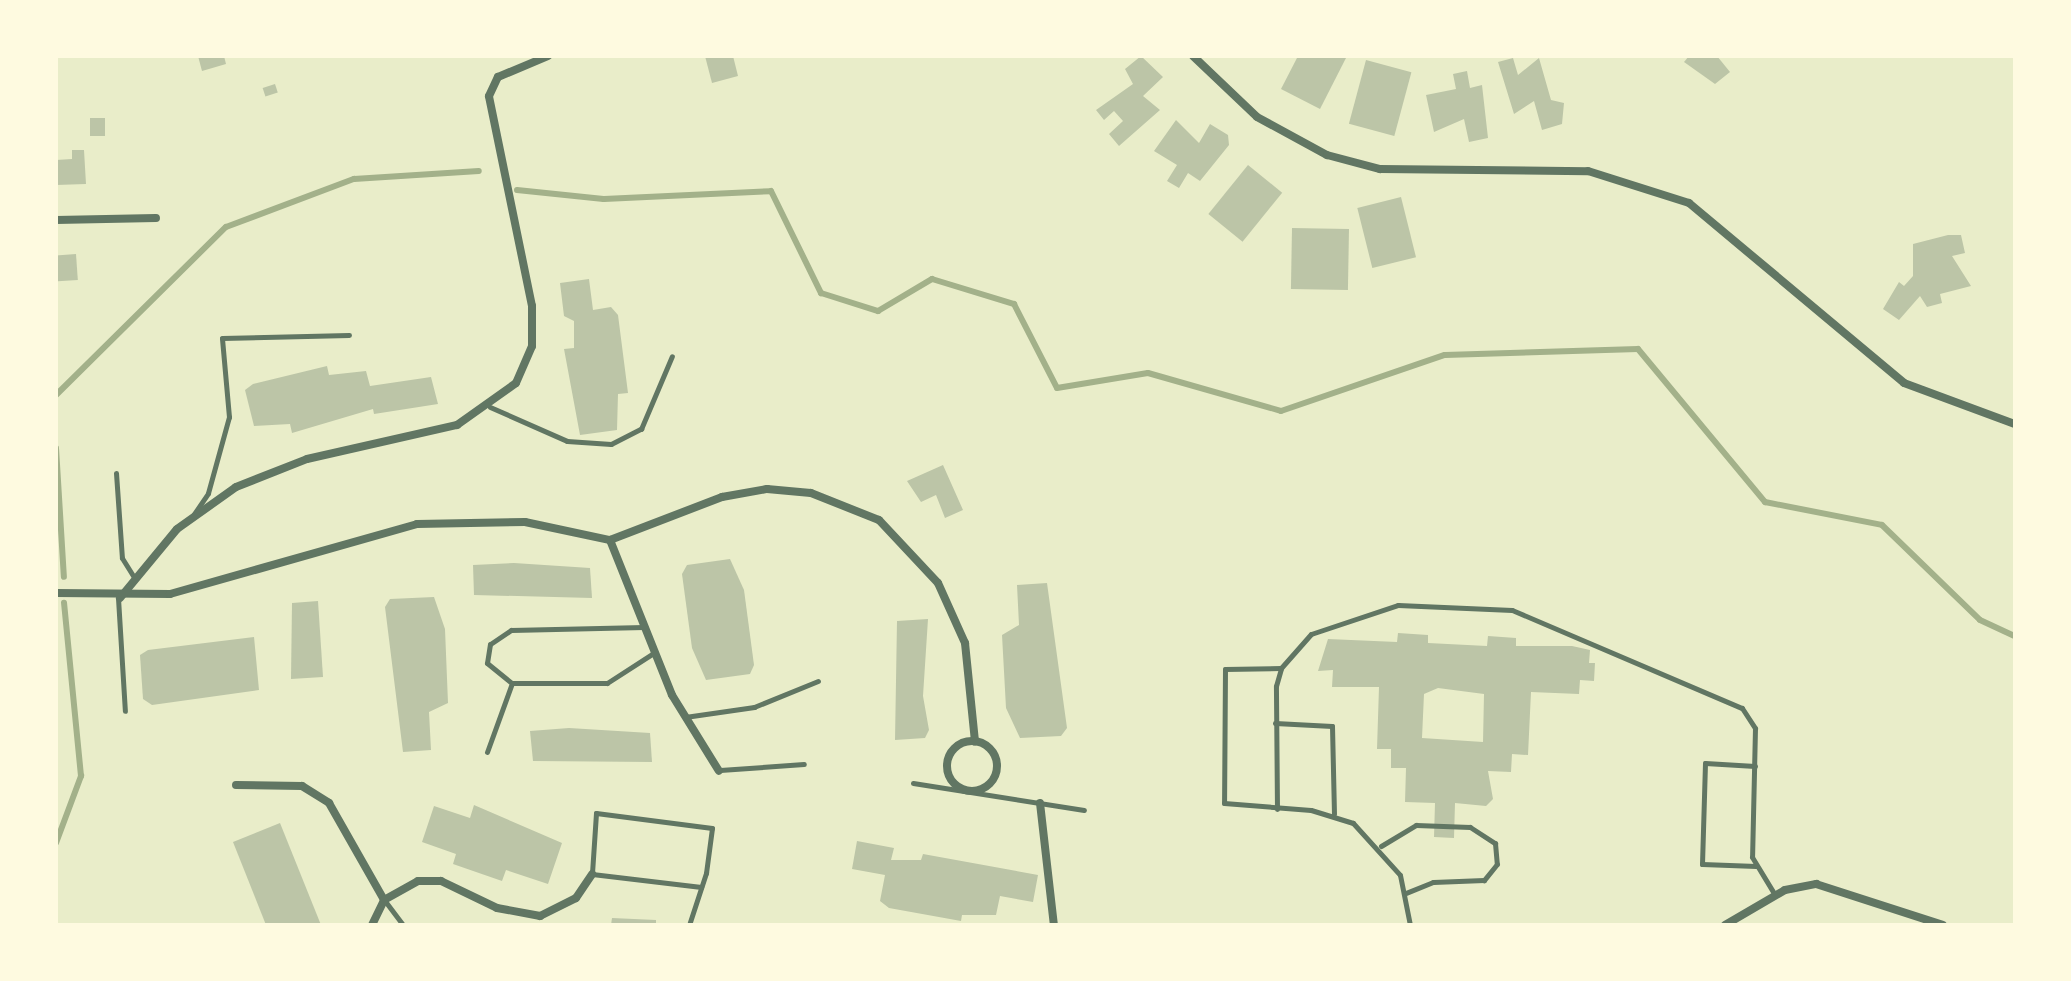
<!DOCTYPE html>
<style>
body{margin:0}
#map{position:relative;width:2071px;height:981px;overflow:hidden;background:#e9edc9;font-family:"Sofia Sans Condensed",sans-serif}
div>[style]{position:absolute}
[style*='--x']{left:calc(var(--x)*1px);top:calc(var(--y)*1px);width:calc(var(--w)*1px);rotate:calc(var(--a)*1deg)}
.stream>*{height:6px;margin:-3px;padding:0 3px;transform-origin:3px;border-radius:3px;background:#a3b18a}
.building>*{inset:0;background:#bcc5a7;transform-origin:0 0}
.service>*{height:5px;margin:-2.5px;padding:0 2.5px;transform-origin:2.5px;border-radius:2.5px;background:#617663}
.minor>*{height:8px;margin:-4px;padding:0 4px;transform-origin:4px;border-radius:4px;background:#617663}
.minor>.ring{margin:-4px;padding:0;box-sizing:content-box;background:none;border:8px solid #617663;border-radius:50%}
span{translate:-50% -50%;white-space:nowrap;text-align:center;line-height:1.15;-webkit-text-stroke:8px #fefae0;paint-order:stroke}
.frame{position:absolute;inset:0;border:58px solid #fefae0;pointer-events:none}
</style>
<div id="map">
<div class="stream">
<i style="--x:517;--y:190;--w:87;--a:5.9"></i>
<i style="--x:604;--y:199;--w:167;--a:-2.7"></i>
<i style="--x:771;--y:191;--w:114;--a:63.9"></i>
<i style="--x:821;--y:293;--w:60;--a:17.5"></i>
<i style="--x:878;--y:311;--w:63;--a:-30.7"></i>
<i style="--x:932;--y:279;--w:86;--a:17"></i>
<i style="--x:1014;--y:304;--w:94;--a:62.9"></i>
<i style="--x:1057;--y:388;--w:92;--a:-9.4"></i>
<i style="--x:1148;--y:373;--w:138;--a:15.9"></i>
<i style="--x:1281;--y:411;--w:173;--a:-18.9"></i>
<i style="--x:1445;--y:355;--w:193;--a:-1.8"></i>
<i style="--x:1638;--y:349;--w:199;--a:50.3"></i>
<i style="--x:1765;--y:502;--w:119;--a:11.1"></i>
<i style="--x:1882;--y:525;--w:136;--a:44.1"></i>
<i style="--x:1980;--y:620;--w:38;--a:25"></i>
<i style="--x:56;--y:395;--w:239;--a:-44.7"></i>
<i style="--x:226;--y:227;--w:137;--a:-20.6"></i>
<i style="--x:354;--y:179;--w:125;--a:-3.7"></i>
<i style="--x:56;--y:448;--w:129;--a:86.5"></i>
<i style="--x:56;--y:843;--w:72;--a:-69.5"></i>
<i style="--x:81;--y:776;--w:174;--a:-95.6"></i>
</div>
<div class="building">
<i style="clip-path:polygon(198px 56px,224px 56px,226px 64px,202px 71px)"></i>
<i style="clip-path:polygon(705px 56px,733px 56px,738px 76px,712px 83px)"></i>
<i style="clip-path:polygon(1141px 56px,1163px 77px,1143px 96px,1160px 110px,1119px 146px,1109px 134px,1123px 121px,1114px 111px,1104px 120px,1096px 110px,1133px 84px,1125px 69px)"></i>
<i style="clip-path:polygon(1298px 56px,1347px 56px,1320px 109px,1281px 89px)"></i>
<i style="clip-path:polygon(1689px 56px,1717px 56px,1730px 72px,1715px 84px,1684px 62px)"></i>
<i style="clip-path:polygon(1513px 58px,1518px 75px,1539px 58px,1551px 100px,1564px 103px,1562px 124px,1542px 130px,1534px 101px,1514px 114px,1498px 62px)"></i>
<i style="left:1366px;top:60px;width:47px;height:66px;rotate:15deg"></i>
<i style="clip-path:polygon(1467px 71px,1470px 88px,1482px 85px,1488px 138px,1469px 142px,1464px 119px,1434px 132px,1426px 95px,1456px 89px,1453px 74px)"></i>
<i style="left:275px;top:84px;width:9px;height:13px;rotate:72deg"></i>
<i style="left:105px;top:118px;width:18px;height:15px;rotate:90deg"></i>
<i style="clip-path:polygon(1176px 120px,1199px 143px,1210px 124px,1228px 135px,1229px 145px,1200px 181px,1188px 173px,1179px 188px,1167px 181px,1177px 165px,1154px 151px)"></i>
<i style="clip-path:polygon(72px 150px,84px 150px,86px 184px,56px 185px,56px 160px,72px 159px)"></i>
<i style="left:1248px;top:165px;width:44px;height:63px;rotate:39deg"></i>
<i style="left:1401px;top:197px;width:62px;height:45px;rotate:76deg"></i>
<i style="left:1292px;top:228px;width:57px;height:61px;rotate:1deg"></i>
<i style="clip-path:polygon(1948px 235px,1961px 235px,1965px 253px,1952px 256px,1971px 286px,1940px 294px,1942px 303px,1927px 307px,1920px 296px,1899px 320px,1883px 309px,1899px 282px,1904px 286px,1913px 276px,1913px 244px)"></i>
<i style="left:76px;top:254px;width:26px;height:20px;rotate:86deg"></i>
<i style="clip-path:polygon(589px 279px,593px 310px,611px 307px,618px 315px,628px 393px,618px 394px,617px 430px,580px 435px,564px 349px,574px 348px,574px 321px,564px 316px,560px 283px)"></i>
<i style="clip-path:polygon(327px 366px,329px 375px,366px 371px,370px 386px,431px 377px,438px 404px,374px 414px,373px 409px,292px 433px,290px 424px,254px 426px,245px 390px,253px 384px)"></i>
<i style="clip-path:polygon(943px 465px,963px 510px,945px 518px,936px 495px,921px 502px,907px 481px)"></i>
<i style="clip-path:polygon(730px 559px,744px 590px,754px 665px,750px 674px,706px 680px,692px 648px,682px 574px,687px 565px)"></i>
<i style="clip-path:polygon(514px 563px,590px 568px,592px 598px,474px 595px,473px 565px)"></i>
<i style="clip-path:polygon(1047px 583px,1067px 728px,1061px 736px,1020px 738px,1006px 708px,1002px 635px,1019px 625px,1017px 585px)"></i>
<i style="clip-path:polygon(434px 597px,445px 629px,448px 703px,429px 712px,431px 750px,403px 752px,385px 607px,390px 599px)"></i>
<i style="clip-path:polygon(318px 601px,323px 677px,291px 679px,292px 603px)"></i>
<i style="clip-path:polygon(928px 619px,923px 696px,929px 730px,925px 738px,895px 740px,897px 621px)"></i>
<i style="clip-path:polygon(evenodd,1398px 633px,1428px 635px,1428px 643px,1487px 646px,1488px 636px,1516px 638px,1516px 646px,1572px 646px,1590px 650px,1589px 663px,1595px 663px,1594px 681px,1580px 680px,1579px 694px,1531px 692px,1528px 755px,1512px 754px,1511px 772px,1488px 771px,1493px 799px,1486px 806px,1455px 803px,1454px 838px,1434px 837px,1435px 803px,1405px 802px,1406px 768px,1391px 768px,1391px 749px,1377px 749px,1379px 687px,1332px 687px,1333px 670px,1318px 671px,1328px 639px,1397px 642px,1398px 633px,1438px 688px,1484px 694px,1483px 742px,1422px 738px,1424px 694px,1438px 688px)"></i>
<i style="clip-path:polygon(254px 637px,259px 690px,152px 705px,143px 699px,140px 655px,148px 650px)"></i>
<i style="clip-path:polygon(569px 728px,650px 733px,652px 762px,533px 761px,530px 731px)"></i>
<i style="clip-path:polygon(474px 805px,562px 843px,548px 884px,506px 870px,502px 881px,453px 864px,456px 854px,422px 842px,434px 806px,470px 818px)"></i>
<i style="clip-path:polygon(280px 823px,321px 925px,266px 925px,233px 842px)"></i>
<i style="clip-path:polygon(857px 841px,894px 848px,891px 860px,921px 860px,923px 854px,1038px 875px,1033px 902px,1000px 896px,996px 915px,962px 915px,961px 921px,889px 908px,880px 901px,885px 875px,852px 869px)"></i>
<i style="clip-path:polygon(612px 918px,656px 920px,656px 925px,611px 925px)"></i>
</div>
<div class="service">
<i style="--x:490;--y:407;--w:84;--a:23.8"></i>
<i style="--x:567;--y:441;--w:44;--a:3.9"></i>
<i style="--x:611;--y:444;--w:34;--a:-27"></i>
<i style="--x:641;--y:429;--w:79;--a:-67"></i>
<i style="--x:116;--y:473;--w:85;--a:86"></i>
<i style="--x:122;--y:558;--w:25;--a:58"></i>
<i style="--x:194;--y:514;--w:25;--a:-56"></i>
<i style="--x:208;--y:493;--w:79;--a:-74.6"></i>
<i style="--x:229;--y:417;--w:79;--a:-95.1"></i>
<i style="--x:222;--y:338;--w:127;--a:-1.4"></i>
<i style="--x:118;--y:598;--w:113;--a:86.5"></i>
<i style="--x:644;--y:627;--w:133;--a:178.7"></i>
<i style="--x:511;--y:630;--w:25;--a:146"></i>
<i style="--x:490;--y:644;--w:19;--a:99"></i>
<i style="--x:487;--y:663;--w:32;--a:39"></i>
<i style="--x:512;--y:683;--w:95;--a:0"></i>
<i style="--x:607;--y:683;--w:57;--a:-32.9"></i>
<i style="--x:1281;--y:668;--w:56;--a:179"></i>
<i style="--x:1225;--y:669;--w:134;--a:90.4"></i>
<i style="--x:1224;--y:803;--w:87;--a:4.6"></i>
<i style="--x:1311;--y:810;--w:44;--a:17.2"></i>
<i style="--x:1353;--y:823;--w:70;--a:47.9"></i>
<i style="--x:1400;--y:875;--w:51;--a:78.7"></i>
<i style="--x:685;--y:717;--w:70;--a:-8.2"></i>
<i style="--x:754;--y:707;--w:69;--a:-22.1"></i>
<i style="--x:1275;--y:723;--w:57;--a:3"></i>
<i style="--x:1332;--y:726;--w:88;--a:88.7"></i>
<i style="--x:487;--y:752;--w:73;--a:-70.1"></i>
<i style="--x:1755;--y:766;--w:50;--a:-176.6"></i>
<i style="--x:1705;--y:763;--w:101;--a:91.7"></i>
<i style="--x:1702;--y:864;--w:54;--a:2.1"></i>
<i style="--x:720;--y:770;--w:84;--a:-4.1"></i>
<i style="--x:913;--y:783;--w:173;--a:9"></i>
<i style="--x:1277;--y:809;--w:123;--a:-90.5"></i>
<i style="--x:1276;--y:686;--w:19;--a:-74"></i>
<i style="--x:1281;--y:668;--w:45;--a:-48.6"></i>
<i style="--x:1311;--y:634;--w:92;--a:-18.4"></i>
<i style="--x:1398;--y:605;--w:114;--a:2.5"></i>
<i style="--x:1512;--y:610;--w:250;--a:23.1"></i>
<i style="--x:1742;--y:708;--w:24;--a:57"></i>
<i style="--x:1755;--y:728;--w:129;--a:91.3"></i>
<i style="--x:1752;--y:857;--w:44;--a:58.8"></i>
<i style="--x:1381;--y:846;--w:41;--a:-31"></i>
<i style="--x:1416;--y:825;--w:54;--a:2.1"></i>
<i style="--x:1470;--y:827;--w:30;--a:33"></i>
<i style="--x:1495;--y:843;--w:21;--a:85"></i>
<i style="--x:1497;--y:864;--w:21;--a:129"></i>
<i style="--x:1484;--y:880;--w:51;--a:177.8"></i>
<i style="--x:1433;--y:882;--w:29;--a:158"></i>
<i style="--x:385;--y:901;--w:30;--a:53"></i>
<i style="--x:689;--y:925;--w:55;--a:-71.9"></i>
<i style="--x:706;--y:873;--w:45;--a:-82.4"></i>
<i style="--x:712;--y:828;--w:117;--a:-172.6"></i>
<i style="--x:596;--y:813;--w:61;--a:93.8"></i>
<i style="--x:592;--y:874;--w:110;--a:6.8"></i>
</div>
<div class="minor">
<i style="--x:1193;--y:56;--w:88;--a:43.6"></i>
<i style="--x:1257;--y:117;--w:80;--a:28.5"></i>
<i style="--x:1327;--y:155;--w:55;--a:14.8"></i>
<i style="--x:1380;--y:169;--w:208;--a:0.6"></i>
<i style="--x:1588;--y:171;--w:106;--a:17.6"></i>
<i style="--x:1689;--y:203;--w:280;--a:39.9"></i>
<i style="--x:1904;--y:383;--w:118;--a:20.3"></i>
<i style="--x:56;--y:220;--w:100;--a:-1.1"></i>
<i style="--x:610;--y:540;--w:167;--a:68.2"></i>
<i style="--x:672;--y:695;--w:89;--a:58.3"></i>
<i style="--x:56;--y:593;--w:114;--a:0.5"></i>
<i style="--x:170;--y:594;--w:257;--a:-15.8"></i>
<i style="--x:417;--y:524;--w:108;--a:-1.1"></i>
<i style="--x:525;--y:522;--w:87;--a:12"></i>
<i style="--x:610;--y:540;--w:120;--a:-21"></i>
<i style="--x:722;--y:497;--w:46;--a:-10.1"></i>
<i style="--x:767;--y:489;--w:44;--a:5.2"></i>
<i style="--x:811;--y:493;--w:73;--a:21.7"></i>
<i style="--x:879;--y:520;--w:86;--a:46.9"></i>
<i style="--x:938;--y:583;--w:66;--a:65.8"></i>
<i style="--x:965;--y:643;--w:99;--a:84.2"></i>
<i style="--x:120;--y:598;--w:89;--a:-50.4"></i>
<i style="--x:177;--y:529;--w:72;--a:-35.4"></i>
<i style="--x:236;--y:487;--w:76;--a:-21.5"></i>
<i style="--x:307;--y:459;--w:154;--a:-12.8"></i>
<i style="--x:457;--y:425;--w:72;--a:-35.4"></i>
<i style="--x:516;--y:383;--w:40;--a:-66.6"></i>
<i style="--x:532;--y:346;--w:40;--a:-90"></i>
<i style="--x:532;--y:306;--w:214;--a:-101.6"></i>
<i style="--x:489;--y:96;--w:21;--a:-65"></i>
<i style="--x:498;--y:77;--w:54;--a:-22.8"></i>
<i class="ring" style="left:947px;top:741px;width:42px;height:42px"></i>
<i style="--x:236;--y:785;--w:66;--a:0.9"></i>
<i style="--x:302;--y:786;--w:32;--a:32"></i>
<i style="--x:329;--y:803;--w:112;--a:60.4"></i>
<i style="--x:384;--y:900;--w:39;--a:-29"></i>
<i style="--x:418;--y:881;--w:23;--a:0"></i>
<i style="--x:441;--y:881;--w:62;--a:25.7"></i>
<i style="--x:497;--y:908;--w:44;--a:10.5"></i>
<i style="--x:540;--y:916;--w:40;--a:-26.6"></i>
<i style="--x:576;--y:898;--w:29;--a:-56"></i>
<i style="--x:1040;--y:803;--w:123;--a:83.5"></i>
<i style="--x:372;--y:925;--w:28;--a:-64"></i>
<i style="--x:1725;--y:925;--w:69;--a:-30.3"></i>
<i style="--x:1785;--y:890;--w:32;--a:-11"></i>
<i style="--x:1816;--y:884;--w:133;--a:17.9"></i>
</div>
<div class="frame"></div>
</div>
